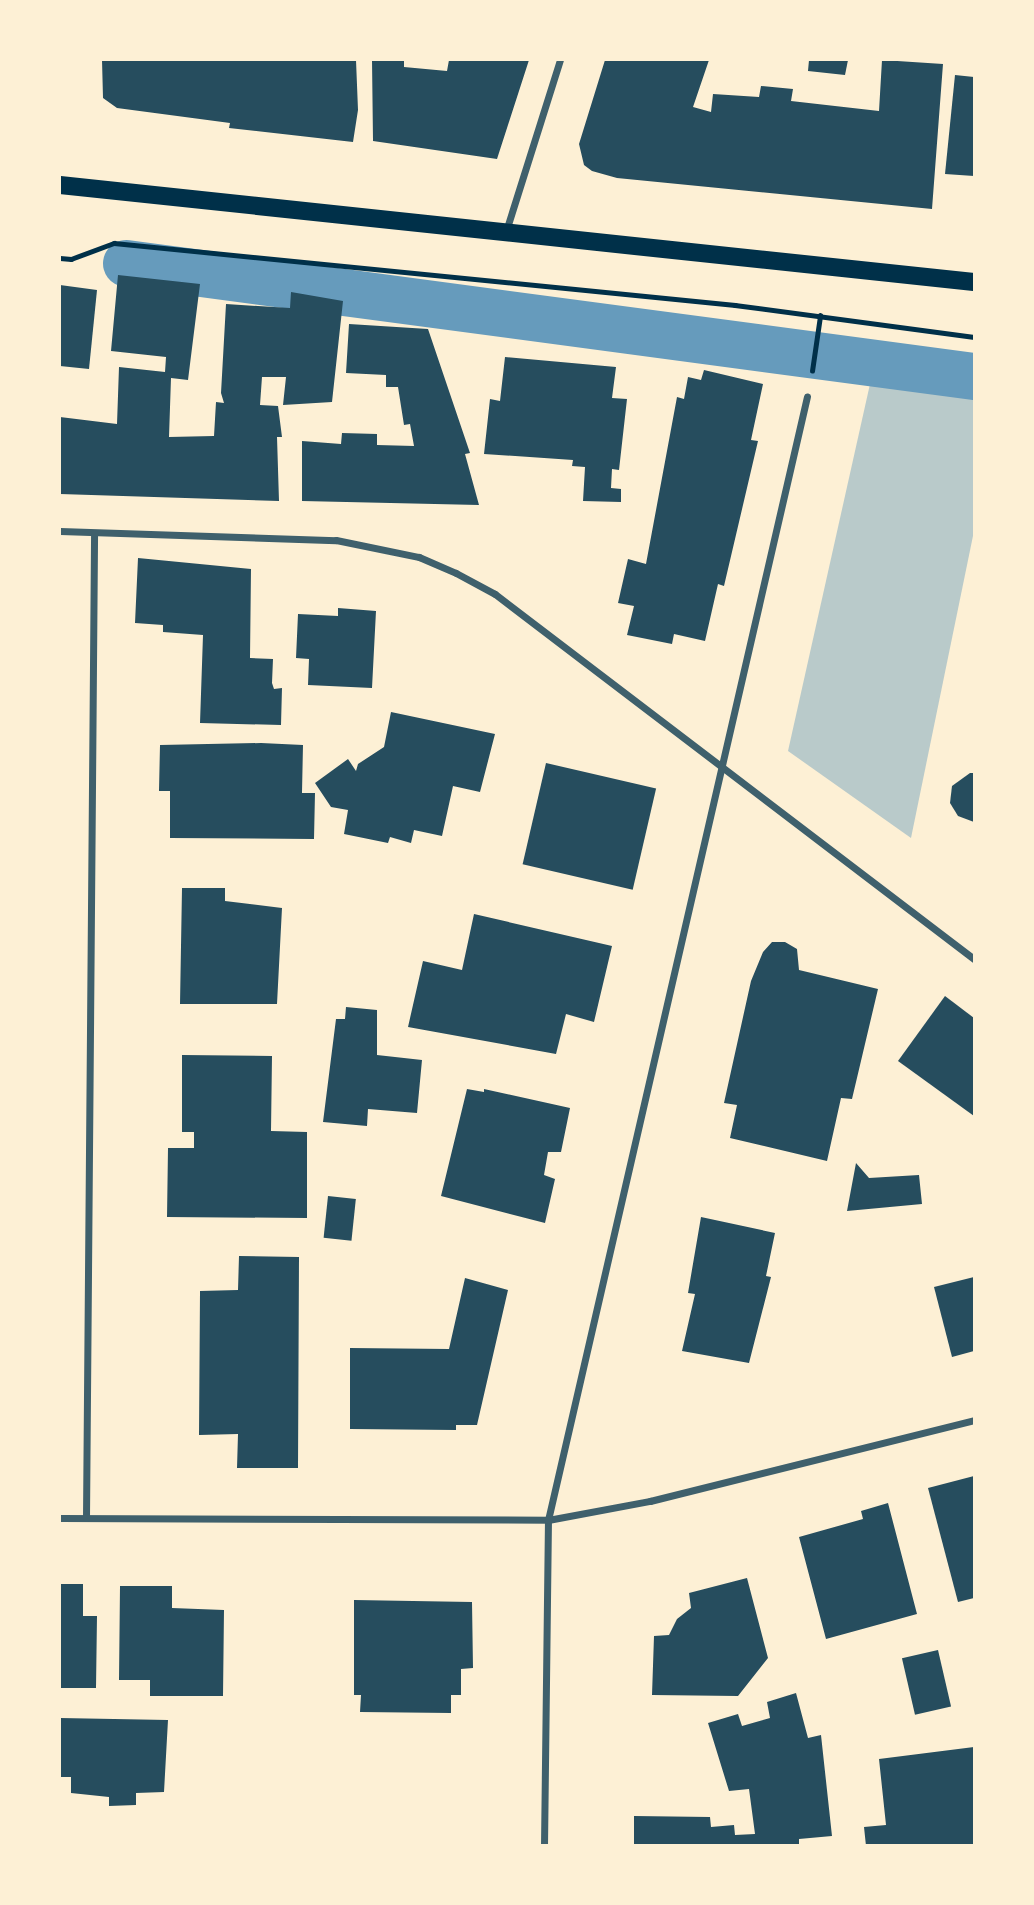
<!DOCTYPE html>
<style>
body{margin:0}
#map{position:relative;width:1034px;height:1905px;overflow:hidden;background:#fdf0d5;font-family:Figtree,sans-serif}
div>[style]{position:absolute}
[style*='--x']{left:calc(var(--x)*1px);top:calc(var(--y)*1px);width:calc(var(--w)*1px);rotate:calc(var(--a)*1deg)}
.green>*{inset:0;background:#b9caca}
.canal>*{height:47px;margin:-23.5px;padding:0 23.5px;transform-origin:23.5px;border-radius:23.5px;background:#669bbc}
.building>*{inset:0;background:#264d5e;transform-origin:0 0}
.path>*{height:4.5px;margin:-2.25px;padding:0 2.25px;transform-origin:2.25px;border-radius:2.25px;background:#003049}
.minor>*{height:7px;margin:-3.5px;padding:0 3.5px;transform-origin:3.5px;border-radius:3.5px;background:#3f606c}
.primary>*{height:18px;margin:-9px;padding:0 9px;transform-origin:9px;border-radius:9px;background:#003049}
span{translate:-50% -50%;white-space:nowrap;text-align:center;line-height:1.15;-webkit-text-stroke:5px #fdf0d5;paint-order:stroke}
.frame{position:absolute;inset:0;border:61px solid #fdf0d5;pointer-events:none}
</style>
<div id="map">
<div class="green">
<i style="clip-path:polygon(870px 384px,974px 398px,974px 531px,911px 838px,788px 751px)"></i>
</div>
<div class="canal">
<i style="--x:126;--y:263;--w:855;--a:7.59"></i>
</div>
<div class="building">
<i style="clip-path:polygon(102px 60px,356px 60px,358px 110px,353px 142px,229px 128px,230px 123px,117px 108px,103px 98px)"></i>
<i style="clip-path:polygon(372px 60px,404px 60px,404px 67px,447px 71px,449px 60px,529px 60px,497px 159px,373px 141px)"></i>
<i style="clip-path:polygon(605px 60px,709px 60px,693px 107px,711px 112px,713px 94px,759px 97px,761px 86px,793px 89px,791px 101px,879px 111px,882px 60px,943px 64px,932px 209px,617px 178px,592px 171px,584px 165px,579px 144px)"></i>
<i style="clip-path:polygon(809px 60px,848px 60px,845px 75px,808px 71px)"></i>
<i style="clip-path:polygon(955px 75px,974px 77px,974px 176px,945px 174px)"></i>
<i style="clip-path:polygon(118px 275px,200px 284px,188px 380px,171px 378px,169px 437px,214px 436px,216px 402px,224px 403px,221px 393px,226px 304px,290px 308px,291px 292px,343px 301px,332px 402px,283px 405px,286px 377px,262px 377px,260px 405px,278px 406px,282px 437px,277px 437px,279px 501px,60px 494px,60px 417px,117px 424px,119px 367px,165px 372px,166px 357px,111px 351px)"></i>
<i style="clip-path:polygon(60px 285px,97px 290px,89px 369px,60px 366px)"></i>
<i style="clip-path:polygon(349px 324px,428px 329px,470px 453px,465px 454px,479px 505px,302px 501px,302px 441px,341px 444px,342px 433px,377px 434px,377px 445px,414px 446px,410px 424px,404px 425px,398px 387px,386px 387px,386px 375px,346px 373px)"></i>
<i style="clip-path:polygon(505px 357px,616px 367px,612px 398px,627px 399px,619px 470px,612px 469px,611px 488px,621px 489px,621px 502px,583px 501px,585px 467px,572px 466px,573px 460px,484px 454px,490px 399px,500px 401px)"></i>
<i style="clip-path:polygon(704px 370px,763px 384px,751px 440px,758px 441px,724px 586px,718px 584px,705px 641px,674px 634px,672px 644px,627px 635px,634px 606px,618px 603px,628px 559px,646px 564px,677px 397px,684px 399px,688px 377px,701px 380px)"></i>
<i style="clip-path:polygon(138px 558px,251px 569px,250px 658px,273px 659px,272px 683px,274px 689px,282px 688px,281px 725px,200px 723px,203px 635px,163px 632px,163px 625px,135px 623px)"></i>
<i style="clip-path:polygon(338px 608px,376px 611px,372px 688px,308px 685px,309px 659px,296px 658px,298px 614px,338px 616px)"></i>
<i style="clip-path:polygon(391px 712px,495px 734px,480px 792px,453px 786px,442px 836px,414px 830px,411px 843px,390px 837px,388px 843px,344px 834px,348px 810px,331px 807px,315px 783px,348px 759px,356px 771px,358px 764px,384px 747px)"></i>
<i style="clip-path:polygon(261px 743px,303px 745px,302px 793px,315px 793px,314px 839px,170px 838px,170px 791px,159px 791px,160px 745px)"></i>
<i style="left:546px;top:763px;width:113px;height:104px;rotate:13deg"></i>
<i style="clip-path:polygon(970px 773px,974px 773px,974px 822px,958px 816px,950px 803px,952px 786px)"></i>
<i style="clip-path:polygon(182px 888px,225px 888px,225px 901px,282px 908px,277px 1004px,180px 1004px)"></i>
<i style="clip-path:polygon(474px 914px,612px 946px,594px 1022px,566px 1014px,556px 1054px,408px 1027px,423px 961px,462px 970px)"></i>
<i style="clip-path:polygon(772px 942px,785px 942px,797px 949px,799px 970px,878px 989px,852px 1099px,841px 1098px,827px 1161px,730px 1138px,737px 1105px,724px 1103px,751px 981px,763px 952px)"></i>
<i style="clip-path:polygon(945px 996px,974px 1018px,974px 1116px,898px 1061px)"></i>
<i style="clip-path:polygon(346px 1007px,377px 1010px,377px 1055px,422px 1060px,417px 1113px,368px 1109px,367px 1126px,323px 1122px,336px 1019px,345px 1019px)"></i>
<i style="clip-path:polygon(182px 1055px,272px 1056px,271px 1131px,307px 1132px,307px 1218px,167px 1217px,168px 1148px,194px 1148px,194px 1132px,182px 1132px)"></i>
<i style="clip-path:polygon(467px 1089px,484px 1092px,484px 1089px,570px 1108px,561px 1152px,548px 1152px,544px 1175px,555px 1179px,545px 1223px,441px 1196px)"></i>
<i style="clip-path:polygon(856px 1163px,869px 1178px,919px 1175px,922px 1204px,847px 1211px)"></i>
<i style="left:328px;top:1196px;width:28px;height:42px;rotate:6deg"></i>
<i style="clip-path:polygon(701px 1217px,775px 1233px,766px 1276px,771px 1277px,749px 1363px,682px 1351px,695px 1294px,688px 1293px)"></i>
<i style="clip-path:polygon(239px 1256px,299px 1257px,298px 1468px,237px 1468px,238px 1434px,199px 1435px,200px 1291px,238px 1290px)"></i>
<i style="clip-path:polygon(974px 1277px,974px 1351px,952px 1357px,934px 1287px)"></i>
<i style="clip-path:polygon(465px 1278px,508px 1290px,477px 1425px,456px 1425px,456px 1430px,350px 1429px,350px 1348px,449px 1349px)"></i>
<i style="clip-path:polygon(974px 1476px,974px 1598px,958px 1602px,928px 1488px)"></i>
<i style="clip-path:polygon(888px 1503px,917px 1614px,826px 1639px,799px 1537px,863px 1519px,861px 1511px)"></i>
<i style="clip-path:polygon(747px 1578px,768px 1658px,738px 1696px,652px 1695px,654px 1636px,669px 1635px,677px 1619px,691px 1608px,689px 1593px)"></i>
<i style="clip-path:polygon(60px 1584px,83px 1584px,83px 1616px,97px 1616px,96px 1688px,60px 1688px)"></i>
<i style="clip-path:polygon(120px 1586px,172px 1586px,172px 1608px,224px 1610px,223px 1696px,150px 1696px,150px 1680px,119px 1680px)"></i>
<i style="clip-path:polygon(354px 1600px,472px 1602px,473px 1668px,461px 1669px,461px 1695px,451px 1695px,451px 1713px,360px 1712px,361px 1695px,354px 1695px)"></i>
<i style="left:938px;top:1650px;width:58px;height:37px;rotate:77deg"></i>
<i style="clip-path:polygon(796px 1693px,808px 1738px,821px 1735px,832px 1836px,799px 1839px,799px 1846px,634px 1846px,634px 1816px,710px 1817px,711px 1827px,734px 1825px,735px 1835px,755px 1834px,749px 1789px,729px 1791px,708px 1723px,738px 1714px,742px 1726px,770px 1718px,767px 1702px)"></i>
<i style="clip-path:polygon(60px 1718px,168px 1720px,164px 1792px,136px 1793px,136px 1805px,109px 1806px,109px 1797px,71px 1793px,71px 1777px,60px 1777px)"></i>
<i style="clip-path:polygon(974px 1747px,974px 1846px,866px 1846px,864px 1827px,886px 1825px,879px 1759px)"></i>
</div>
<div class="path">
<i style="--x:60;--y:258;--w:11;--a:5"></i>
<i style="--x:71;--y:259;--w:46;--a:-20.4"></i>
<i style="--x:114;--y:243;--w:624;--a:5.7"></i>
<i style="--x:735;--y:305;--w:241;--a:7.6"></i>
<i style="--x:812;--y:371;--w:56;--a:-81.7"></i>
</div>
<div class="minor">
<i style="--x:506;--y:231;--w:179;--a:-72.5"></i>
<i style="--x:60;--y:531;--w:276;--a:1.9"></i>
<i style="--x:336;--y:540;--w:85;--a:11.6"></i>
<i style="--x:419;--y:557;--w:40;--a:23.4"></i>
<i style="--x:456;--y:573;--w:44;--a:28.3"></i>
<i style="--x:495;--y:594;--w:602;--a:37.31"></i>
<i style="--x:60;--y:1518;--w:488;--a:0.2"></i>
<i style="--x:548;--y:1520;--w:104;--a:-10.6"></i>
<i style="--x:650;--y:1501;--w:334;--a:-14"></i>
<i style="--x:86;--y:1518;--w:985;--a:-89.53"></i>
<i style="--x:544;--y:1846;--w:326;--a:-89.3"></i>
<i style="--x:548;--y:1520;--w:1153;--a:-77.02"></i>
</div>
<div class="primary">
<i style="--x:60;--y:185;--w:919;--a:6.06"></i>
</div>
<div class="frame"></div>
</div>
